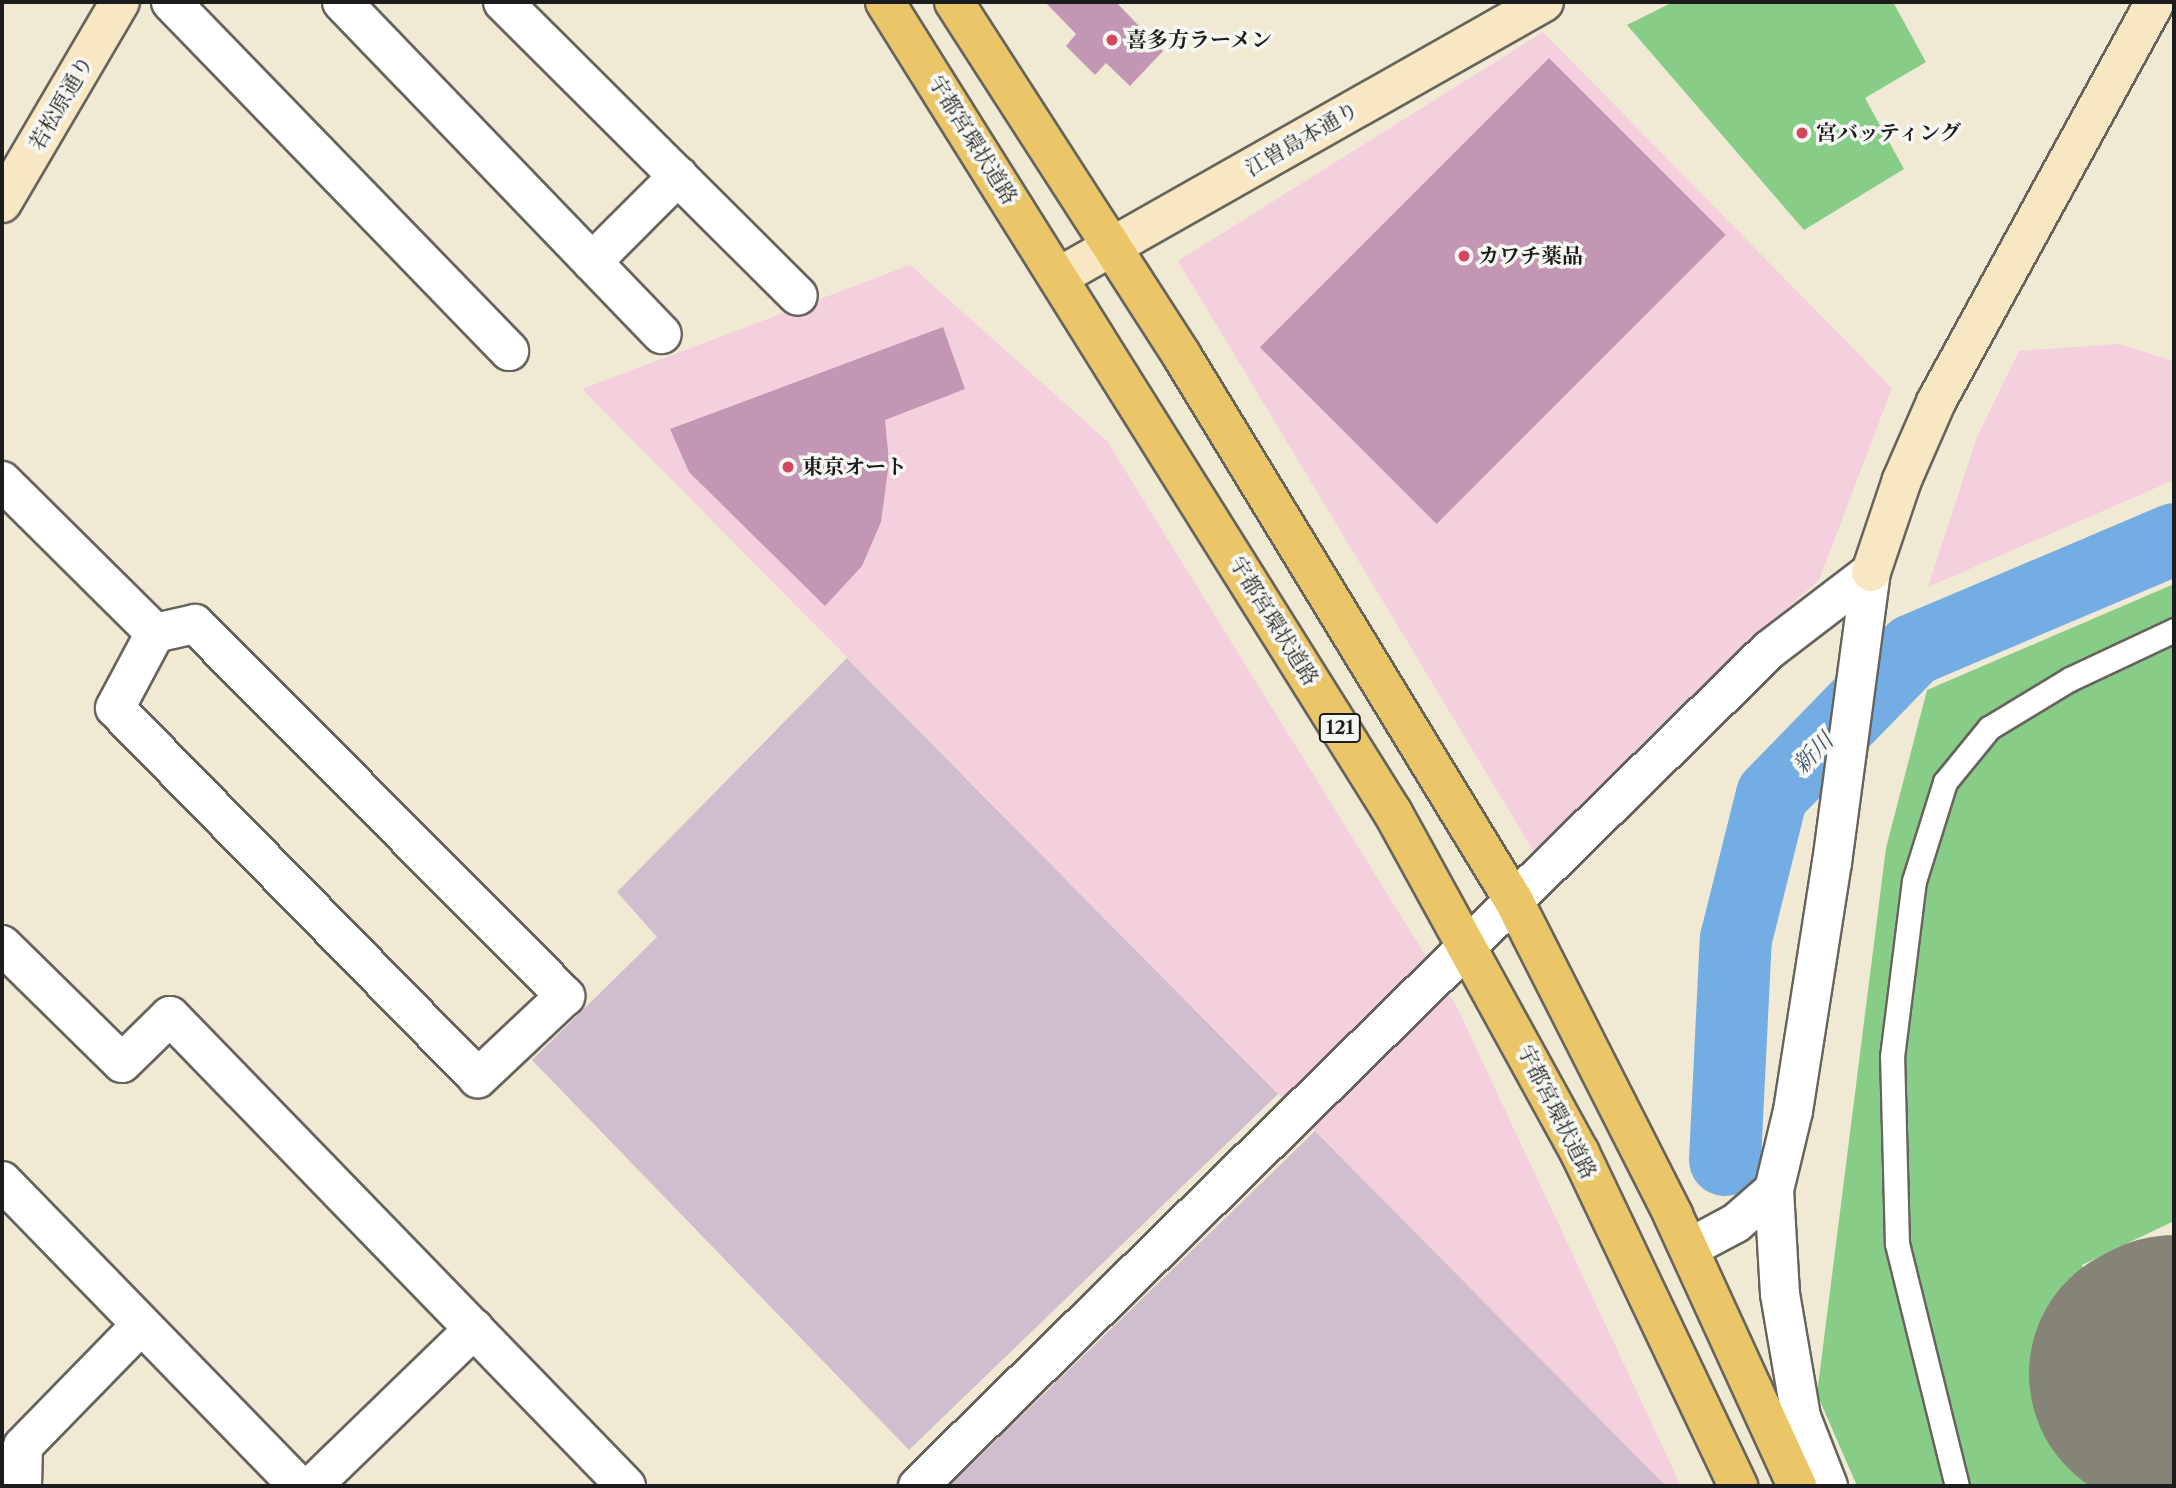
<!DOCTYPE html>
<meta charset="utf-8">
<style>
body{margin:0}
#map{position:relative;width:2176px;height:1488px;overflow:hidden;background:#f0ead5;font-family:"Libre Caslon Text","Noto Serif JP",serif}
div>[style]{position:absolute}
[style*='--x']{left:calc(var(--x)*1px);top:calc(var(--y)*1px);width:calc(var(--w)*1px);rotate:calc(var(--a)*1deg)}
.built>*{inset:0;background:#f4cfdd}
.industrial>*{inset:0;background:#d0bdcd}
.green>*{inset:0;background:#88cd87}
.river>*{height:72px;margin:-36px;padding:0 36px;transform-origin:36px;border-radius:36px;background:#73ade3}
.runway>*{height:266px;margin:-133px;padding:0 133px;transform-origin:133px;border-radius:133px;background:#868378}
.building>*{inset:0;background:#c397b4;transform-origin:0 0}
.roads{filter:drop-shadow(2px 0 #66645d) drop-shadow(-2px 0 #66645d) drop-shadow(0 2px #66645d) drop-shadow(0 -2px #66645d)}
.lane>*{height:23px;margin:-11.5px;padding:0 11.5px;transform-origin:11.5px;border-radius:11.5px;background:#fff}
.street>*{height:38px;margin:-19px;padding:0 19px;transform-origin:19px;border-radius:19px;background:#fff}
.secondary>*{height:38px;margin:-19px;padding:0 19px;transform-origin:19px;border-radius:19px;background:#f7e8c3}
.highway>*{height:38px;margin:-19px;padding:0 19px;transform-origin:19px;border-radius:19px;background:#ebc669}
.dots>*{width:19px;height:19px;translate:-50% -50%;box-sizing:border-box;border:4px solid #f6f6f2;border-radius:50%}
span{translate:-50% -50%;white-space:nowrap;text-align:center;line-height:1.15;-webkit-text-stroke:7px #f6f6f2;paint-order:stroke}
.shield-label span{padding:2px 5px;background:#f6f6f2;border:2px solid;border-radius:5px;-webkit-text-stroke-width:0}
.shield-label{font-size:19px;color:#1c1c1c;font-weight:700}
.poi-label{font-size:21px;color:#1c1c1c;font-weight:700}
.left{translate:0 -50%;text-align:left}
.street-label{font-size:21px;color:#1c1c1c}
.water-label{font-size:23px;color:#3f566c;font-style:italic}
.frame{position:absolute;inset:0;border:4px solid #1c1c1c;pointer-events:none}
</style>
<div id="map">
<div class="built">
<i style="clip-path:polygon(1543px 32px,1892px 388px,1819px 580px,1744px 646px,1534px 852px,1178px 261px)"></i>
<i style="clip-path:polygon(910px 265px,1107px 441px,1456px 1005px,1681px 1486px,1666px 1486px,582px 389px)"></i>
<i style="clip-path:polygon(2118px 344px,2174px 361px,2174px 480px,1928px 587px,1977px 437px,2019px 351px)"></i>
</div>
<div class="industrial">
<i style="clip-path:polygon(847px 658px,1278px 1094px,909px 1450px,532px 1060px,657px 937px,617px 892px)"></i>
<i style="clip-path:polygon(1315px 1131px,1666px 1486px,949px 1486px)"></i>
</div>
<div class="green">
<i style="clip-path:polygon(1673px 2px,1893px 2px,1926px 62px,1865px 98px,1904px 169px,1804px 230px,1627px 25px)"></i>
<i style="clip-path:polygon(2174px 584px,2174px 1221px,2082px 1265px,2174px 1460px,2174px 1486px,1857px 1486px,1817px 1394px,1886px 848px,1927px 690px)"></i>
</div>
<div class="river">
<i style="--x:1725;--y:1160;--w:221;--a:-87.2"></i>
<i style="--x:1736;--y:939;--w:148;--a:-76"></i>
<i style="--x:1772;--y:795;--w:202;--a:-45.8"></i>
<i style="--x:1913;--y:650;--w:284;--a:-23"></i>
</div>
<div class="runway">
<i style="--x:2162;--y:1374;--w:13;--a:-27"></i>
</div>
<div class="building">
<i style="clip-path:polygon(1045px 2px,1116px 2px,1163px 51px,1130px 86px,1106px 63px,1095px 75px,1066px 46px,1076px 34px)"></i>
<i style="left:1549px;top:58px;width:250px;height:409px;rotate:45deg"></i>
<i style="clip-path:polygon(943px 327px,965px 389px,885px 420px,889px 462px,881px 522px,862px 566px,825px 606px,689px 472px,670px 429px)"></i>
</div>
<div class="roads">
<div class="lane">
<i style="--x:1957;--y:1486;--w:249;--a:-103.9"></i>
<i style="--x:1897;--y:1244;--w:187;--a:-91.5"></i>
<i style="--x:1892;--y:1057;--w:177;--a:-82.9"></i>
<i style="--x:1914;--y:881;--w:104;--a:-72.6"></i>
<i style="--x:1945;--y:782;--w:70;--a:-50.8"></i>
<i style="--x:1989;--y:728;--w:95;--a:-31.2"></i>
<i style="--x:2070;--y:679;--w:115;--a:-25.2"></i>
</div>
<div class="street">
<i style="--x:171;--y:2;--w:486;--a:45.9"></i>
<i style="--x:342;--y:2;--w:461;--a:46.1"></i>
<i style="--x:503;--y:2;--w:416;--a:44.9"></i>
<i style="--x:592;--y:262;--w:122;--a:-45"></i>
<i style="--x:2;--y:481;--w:216;--a:44.8"></i>
<i style="--x:195;--y:624;--w:525;--a:45.15"></i>
<i style="--x:565;--y:996;--w:120;--a:136.7"></i>
<i style="--x:478;--y:1078;--w:518;--a:-134.45"></i>
<i style="--x:115;--y:708;--w:85;--a:-61.9"></i>
<i style="--x:155;--y:633;--w:41;--a:-12.7"></i>
<i style="--x:2;--y:945;--w:168;--a:44.5"></i>
<i style="--x:122;--y:1063;--w:67;--a:-44.4"></i>
<i style="--x:170;--y:1016;--w:655;--a:45.87"></i>
<i style="--x:2;--y:1181;--w:426;--a:45.8"></i>
<i style="--x:1774;--y:1190;--w:104;--a:86.7"></i>
<i style="--x:1780;--y:1294;--w:125;--a:80.3"></i>
<i style="--x:1801;--y:1417;--w:74;--a:68.6"></i>
<i style="--x:1689;--y:1248;--w:53;--a:-28"></i>
<i style="--x:1736;--y:1223;--w:50;--a:-41"></i>
<i style="--x:1774;--y:1190;--w:81;--a:-76.5"></i>
<i style="--x:1793;--y:1111;--w:251;--a:-81.1"></i>
<i style="--x:1832;--y:863;--w:294;--a:-82.4"></i>
<i style="--x:22;--y:1486;--w:40;--a:-88.6"></i>
<i style="--x:23;--y:1446;--w:169;--a:-45.7"></i>
<i style="--x:312;--y:1486;--w:226;--a:-44.1"></i>
<i style="--x:918;--y:1486;--w:1193;--a:-44.49"></i>
<i style="--x:1769;--y:650;--w:128;--a:-37.4"></i>
</div>
<div class="secondary">
<i style="--x:2;--y:203;--w:233;--a:-59.6"></i>
<i style="--x:1060;--y:276;--w:556;--a:-29.51"></i>
<i style="--x:1871;--y:572;--w:97;--a:-71.4"></i>
<i style="--x:1902;--y:480;--w:85;--a:-66.4"></i>
<i style="--x:1936;--y:402;--w:456;--a:-61.3"></i>
</div>
<div class="highway">
<i style="--x:885;--y:2;--w:957;--a:57.94"></i>
<i style="--x:1393;--y:813;--w:388;--a:61.2"></i>
<i style="--x:1580;--y:1153;--w:369;--a:64.6"></i>
<i style="--x:954;--y:2;--w:421;--a:57.2"></i>
<i style="--x:1182;--y:356;--w:638;--a:58.65"></i>
<i style="--x:1514;--y:901;--w:352;--a:63.1"></i>
<i style="--x:1673;--y:1215;--w:298;--a:65.4"></i>
</div>
</div>
<div class="dots">
<i style="left:1112px;top:40px;background:#d1495b"></i>
<i style="left:1802px;top:133px;background:#d1495b"></i>
<i style="left:1464px;top:256px;background:#d1495b"></i>
<i style="left:788px;top:467px;background:#d1495b"></i>
</div>
<div class="shield-label">
<span style="left:1340px;top:728px">121</span>
</div>
<div class="poi-label">
<span class="left" style="left:1126px;top:40px">喜多方ラーメン</span>
<span class="left" style="left:1816px;top:133px">宮バッティング</span>
<span class="left" style="left:1478px;top:256px">カワチ薬品</span>
<span class="left" style="left:802px;top:467px">東京オート</span>
</div>
<div class="street-label">
<span style="left:61px;top:103px;rotate:-60deg">若松原通り</span>
<span style="left:1302px;top:139px;rotate:-30deg">江曽島本通り</span>
<span style="left:973px;top:140px;rotate:58deg">宇都宮環状道路</span>
<span style="left:1274px;top:621px;rotate:58deg">宇都宮環状道路</span>
<span style="left:1557px;top:1112px;rotate:63deg">宇都宮環状道路</span>
</div>
<div class="water-label">
<span style="left:1813px;top:753px;rotate:-46deg">新川</span>
</div>
<div class="frame"></div>
</div>
